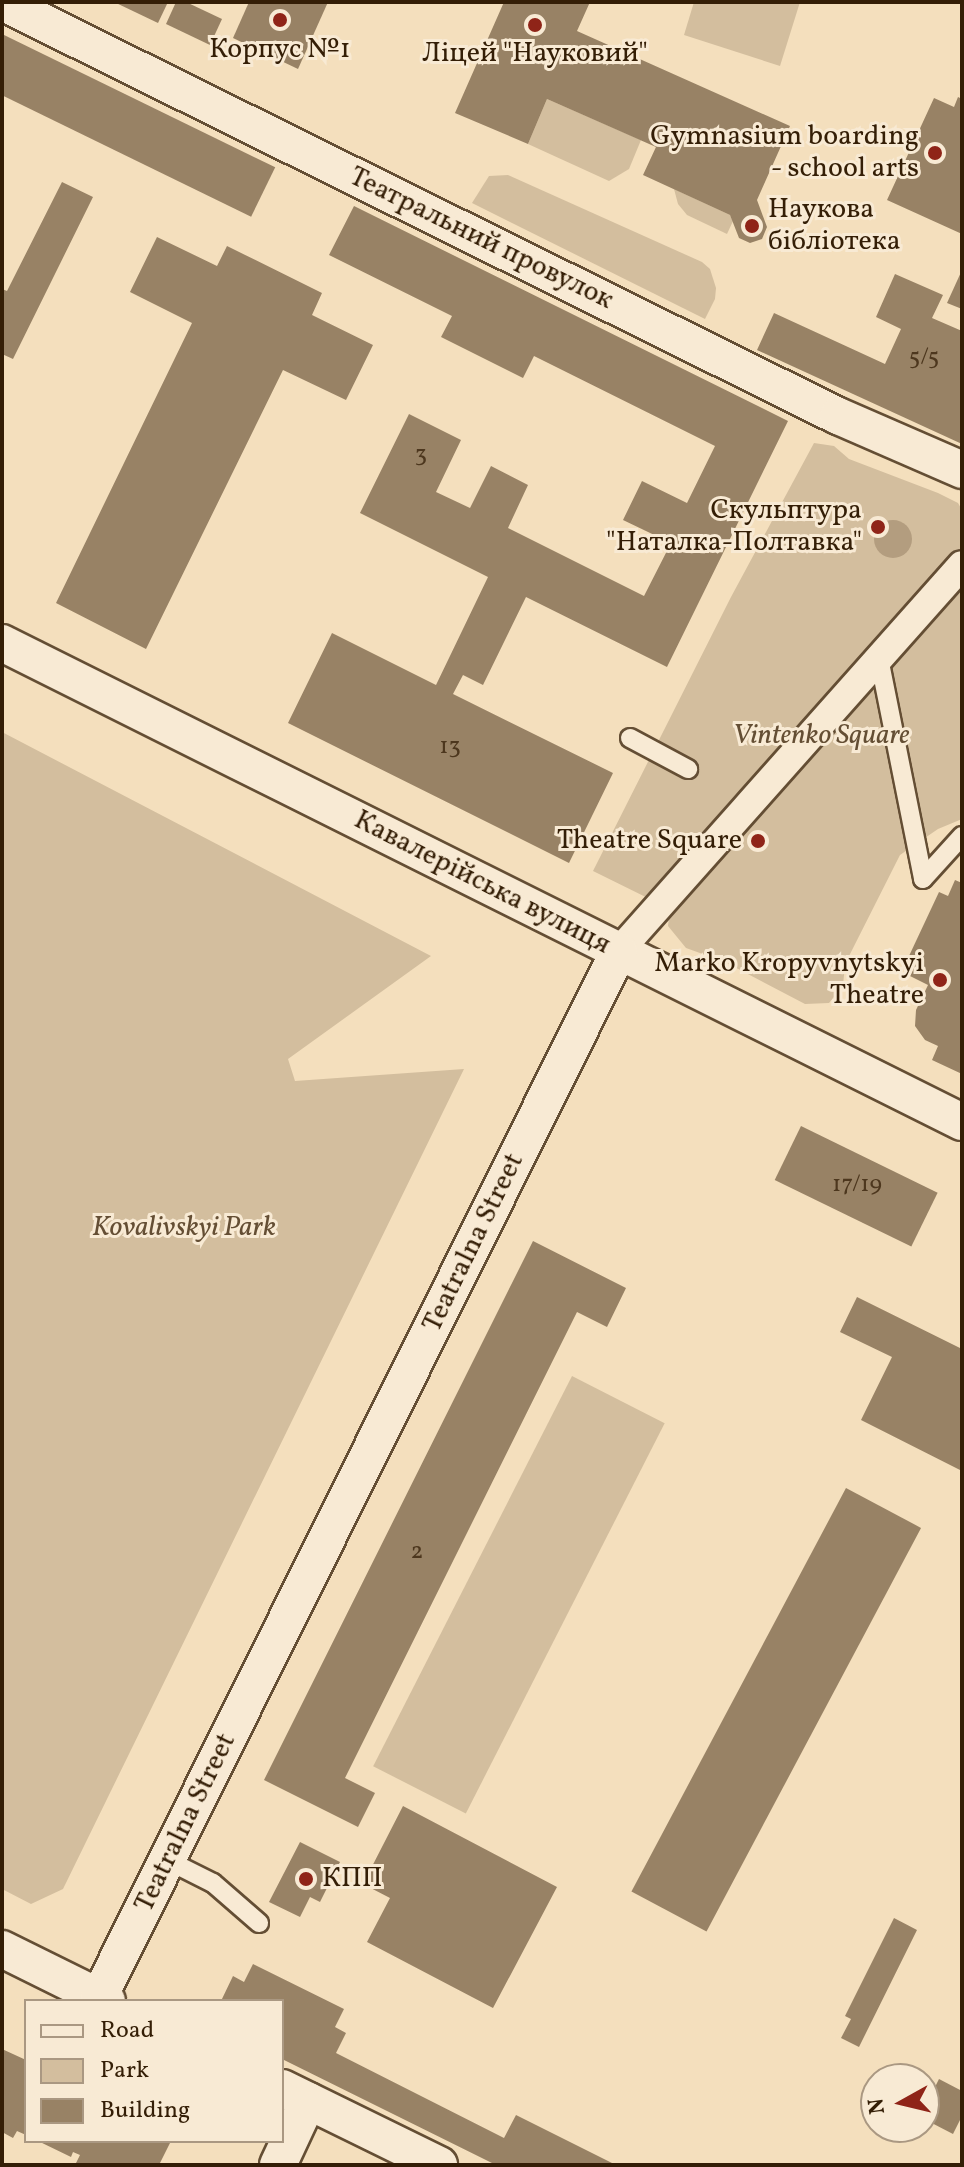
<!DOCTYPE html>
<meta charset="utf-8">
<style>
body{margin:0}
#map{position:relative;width:964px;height:2167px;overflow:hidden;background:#f4dfbd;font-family:Vollkorn,serif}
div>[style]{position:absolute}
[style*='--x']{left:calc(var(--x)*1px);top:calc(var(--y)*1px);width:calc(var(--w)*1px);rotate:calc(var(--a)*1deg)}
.green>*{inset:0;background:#d3be9e;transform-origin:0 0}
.water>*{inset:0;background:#b39d7f}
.round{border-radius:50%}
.building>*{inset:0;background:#988265;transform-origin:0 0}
.roads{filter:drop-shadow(2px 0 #644e34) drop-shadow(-2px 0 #644e34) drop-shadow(0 2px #644e34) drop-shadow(0 -2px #644e34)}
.service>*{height:18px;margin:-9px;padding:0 9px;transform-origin:9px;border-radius:9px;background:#f8ead4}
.pedestrian>*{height:28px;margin:-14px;padding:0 14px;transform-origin:14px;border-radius:14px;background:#f8ead4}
.minor>*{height:36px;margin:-18px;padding:0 18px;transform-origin:18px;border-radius:18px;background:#f8ead4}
.dots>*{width:22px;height:22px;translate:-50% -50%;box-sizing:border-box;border:4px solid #f8ead4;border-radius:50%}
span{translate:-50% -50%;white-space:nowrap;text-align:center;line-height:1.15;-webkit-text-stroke:6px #f8ead4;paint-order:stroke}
.number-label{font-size:24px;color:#4d371e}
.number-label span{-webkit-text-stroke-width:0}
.poi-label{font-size:28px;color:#341e06}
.right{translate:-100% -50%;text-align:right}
.left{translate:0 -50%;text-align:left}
.street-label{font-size:28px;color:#341e06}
.park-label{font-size:28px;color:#644e34;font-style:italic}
.frame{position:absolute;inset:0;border:4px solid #341e06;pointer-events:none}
.legend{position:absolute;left:24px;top:1999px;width:260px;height:144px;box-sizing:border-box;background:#f8ead4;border:2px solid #aa9882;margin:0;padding:10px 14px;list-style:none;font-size:24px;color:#341e06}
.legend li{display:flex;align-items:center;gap:16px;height:40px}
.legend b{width:40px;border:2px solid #aa9882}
.north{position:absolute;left:860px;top:2063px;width:80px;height:80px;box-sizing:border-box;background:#f8ead4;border:2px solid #aa9882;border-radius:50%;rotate:262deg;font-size:22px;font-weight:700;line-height:32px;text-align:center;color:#341e06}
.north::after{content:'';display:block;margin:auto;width:28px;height:36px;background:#8f2418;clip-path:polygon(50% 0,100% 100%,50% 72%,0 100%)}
</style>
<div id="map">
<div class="green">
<i style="clip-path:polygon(694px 2px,800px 2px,780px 66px,684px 35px)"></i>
<i style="clip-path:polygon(547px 99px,641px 140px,629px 169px,609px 181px,528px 144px)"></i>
<i style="clip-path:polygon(508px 175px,702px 262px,710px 269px,716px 288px,715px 299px,705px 319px,472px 203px,489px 176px)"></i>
<i style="clip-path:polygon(674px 189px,730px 215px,733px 221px,727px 234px,687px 215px,678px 204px)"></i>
<i style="clip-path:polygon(814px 443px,834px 446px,849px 459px,938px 493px,958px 503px,962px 510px,962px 819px,938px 829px,900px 855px,845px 964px,843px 986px,829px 1003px,805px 1004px,725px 962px,686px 948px,668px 926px,670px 909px,593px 871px,731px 597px)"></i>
<i style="clip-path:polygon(2px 732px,431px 956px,288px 1059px,295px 1081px,464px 1069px,63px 1889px,31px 1904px,2px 1889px)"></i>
<i style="left:572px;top:1376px;width:104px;height:438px;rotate:27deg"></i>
</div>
<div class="water">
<i class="round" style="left:874px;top:520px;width:38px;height:38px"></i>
</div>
<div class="building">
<i style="clip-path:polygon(114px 2px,168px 2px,158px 23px)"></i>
<i style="clip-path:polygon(176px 2px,186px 2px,222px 19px,210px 45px,166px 24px)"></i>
<i style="clip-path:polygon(249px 2px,328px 2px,298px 69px,233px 38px)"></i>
<i style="clip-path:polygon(504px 2px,590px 2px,577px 31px,790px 126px,757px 200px,767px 227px,762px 239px,750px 243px,739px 238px,730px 215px,643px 175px,656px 147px,547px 99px,528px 144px,455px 113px)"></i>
<i style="left:2px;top:34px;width:304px;height:55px;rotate:26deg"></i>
<i style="clip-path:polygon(958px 97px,962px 99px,962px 234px,887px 200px,934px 98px,954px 107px)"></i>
<i style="clip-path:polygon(62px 182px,93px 197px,13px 359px,2px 354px,2px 289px,7px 291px)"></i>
<i style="clip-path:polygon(354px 206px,788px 421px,667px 667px,526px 597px,483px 685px,463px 675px,453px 694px,613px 773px,569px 863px,288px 723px,332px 633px,436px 685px,488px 577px,360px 513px,409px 414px,461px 440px,436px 492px,470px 508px,491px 466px,528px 485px,508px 528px,644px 596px,671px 543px,623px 520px,642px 481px,687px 503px,715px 446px,534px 356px,523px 378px,441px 337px,452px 316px,329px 255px)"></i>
<i style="clip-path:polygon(157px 237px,217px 266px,227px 246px,322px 293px,312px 315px,373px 345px,346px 400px,283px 370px,146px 649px,56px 603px,192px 323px,130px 292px)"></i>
<i style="clip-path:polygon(962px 270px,962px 309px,947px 303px)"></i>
<i style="clip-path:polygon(895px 274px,943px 295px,932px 318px,962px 331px,962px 444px,757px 350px,774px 313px,885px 364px,901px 329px,876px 317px)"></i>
<i style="clip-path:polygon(955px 880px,962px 883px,962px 1074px,932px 1060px,938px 1046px,925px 1040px,915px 1026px,916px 1010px,928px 985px,910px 976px,918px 960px,909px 956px,939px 892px,948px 896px)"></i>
<i style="left:801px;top:1126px;width:152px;height:60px;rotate:26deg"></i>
<i style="clip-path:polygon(533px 1241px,626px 1288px,607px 1327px,577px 1312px,345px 1778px,375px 1793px,358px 1827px,264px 1780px)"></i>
<i style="clip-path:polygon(857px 1297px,962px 1349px,962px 1471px,861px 1420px,892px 1357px,840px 1332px)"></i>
<i style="left:846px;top:1488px;width:85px;height:457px;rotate:28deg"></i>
<i style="clip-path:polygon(403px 1806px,557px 1887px,493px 2008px,367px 1942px,390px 1898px,363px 1884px)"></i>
<i style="clip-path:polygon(300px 1842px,340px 1862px,320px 1902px,310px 1897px,300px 1917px,269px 1902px)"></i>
<i style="clip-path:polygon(894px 1918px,917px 1930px,859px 2047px,841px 2038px,851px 2019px,845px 2016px)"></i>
<i style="clip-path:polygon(253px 1964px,344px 2009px,335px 2027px,346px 2033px,336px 2053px,504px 2138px,516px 2115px,616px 2165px,496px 2165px,282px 2059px,282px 2001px,221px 2001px,233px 1976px,244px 1982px)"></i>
<i style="clip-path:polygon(2px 2049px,26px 2060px,26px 2135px,17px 2131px,13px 2138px,2px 2132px)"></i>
<i style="clip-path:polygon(939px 2079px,962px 2091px,962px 2116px,953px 2134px,924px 2119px,924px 2109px)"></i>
<i style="clip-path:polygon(38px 2141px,171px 2141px,159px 2165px,75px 2165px,80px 2155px,73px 2152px,71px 2157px)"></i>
</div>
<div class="roads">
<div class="service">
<i style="--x:879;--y:658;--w:225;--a:78.7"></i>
<i style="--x:923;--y:879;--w:58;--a:-47.8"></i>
<i style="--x:630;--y:738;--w:66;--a:28.1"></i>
<i style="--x:167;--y:1860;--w:51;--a:26.6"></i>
<i style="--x:213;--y:1883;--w:61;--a:41"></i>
</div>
<div class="pedestrian">
<i style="--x:619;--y:951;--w:516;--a:-48.38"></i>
</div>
<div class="minor">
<i style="--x:2;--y:2;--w:933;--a:26.35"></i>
<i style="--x:838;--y:416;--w:135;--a:23.5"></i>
<i style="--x:2;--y:643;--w:1073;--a:26.52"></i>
<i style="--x:2;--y:1949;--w:117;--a:26.3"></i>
<i style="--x:99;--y:1997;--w:1168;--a:-63.57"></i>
<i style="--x:282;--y:2088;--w:175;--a:26.1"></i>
<i style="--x:278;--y:2165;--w:71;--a:-64.9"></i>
</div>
</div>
<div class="dots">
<i style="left:280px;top:20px;background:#8f2418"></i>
<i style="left:535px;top:25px;background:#8f2418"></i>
<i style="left:935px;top:153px;background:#8f2418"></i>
<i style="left:752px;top:226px;background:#8f2418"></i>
<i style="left:878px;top:527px;background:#8f2418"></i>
<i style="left:758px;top:841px;background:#8f2418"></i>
<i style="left:940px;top:980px;background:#8f2418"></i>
<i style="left:306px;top:1879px;background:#8f2418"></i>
</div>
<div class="number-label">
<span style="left:924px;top:359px">5/5</span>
<span style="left:421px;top:456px">3</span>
<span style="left:450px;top:748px">13</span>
<span style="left:857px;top:1186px">17/19</span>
<span style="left:417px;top:1553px">2</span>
</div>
<div class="poi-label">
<span style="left:280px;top:50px">Корпус №1</span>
<span style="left:535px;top:54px">Ліцей "Науковий"</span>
<span class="right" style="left:919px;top:153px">Gymnasium boarding<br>- school arts</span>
<span class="left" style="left:768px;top:226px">Наукова<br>бібліотека</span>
<span class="right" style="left:862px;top:527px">Скульптура<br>"Наталка-Полтавка"</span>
<span class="right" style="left:742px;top:841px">Theatre Square</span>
<span class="right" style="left:924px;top:980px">Marko Kropyvnytskyi<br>Theatre</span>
<span class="left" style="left:322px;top:1879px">КПП</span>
</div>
<div class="street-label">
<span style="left:481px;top:239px;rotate:26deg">Театральний провулок</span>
<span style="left:482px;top:883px;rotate:27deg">Кавалерійська вулиця</span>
<span style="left:474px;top:1243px;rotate:-64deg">Teatralna Street</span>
<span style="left:186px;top:1823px;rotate:-64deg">Teatralna Street</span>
</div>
<div class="park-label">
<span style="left:821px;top:736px">Vintenko Square</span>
<span style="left:184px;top:1228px">Kovalivskyi Park</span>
</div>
<div class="frame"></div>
<ul class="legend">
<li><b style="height:10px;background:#f8ead4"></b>Road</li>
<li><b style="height:22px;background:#d3be9e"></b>Park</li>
<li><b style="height:22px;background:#988265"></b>Building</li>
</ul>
<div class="north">N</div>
</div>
